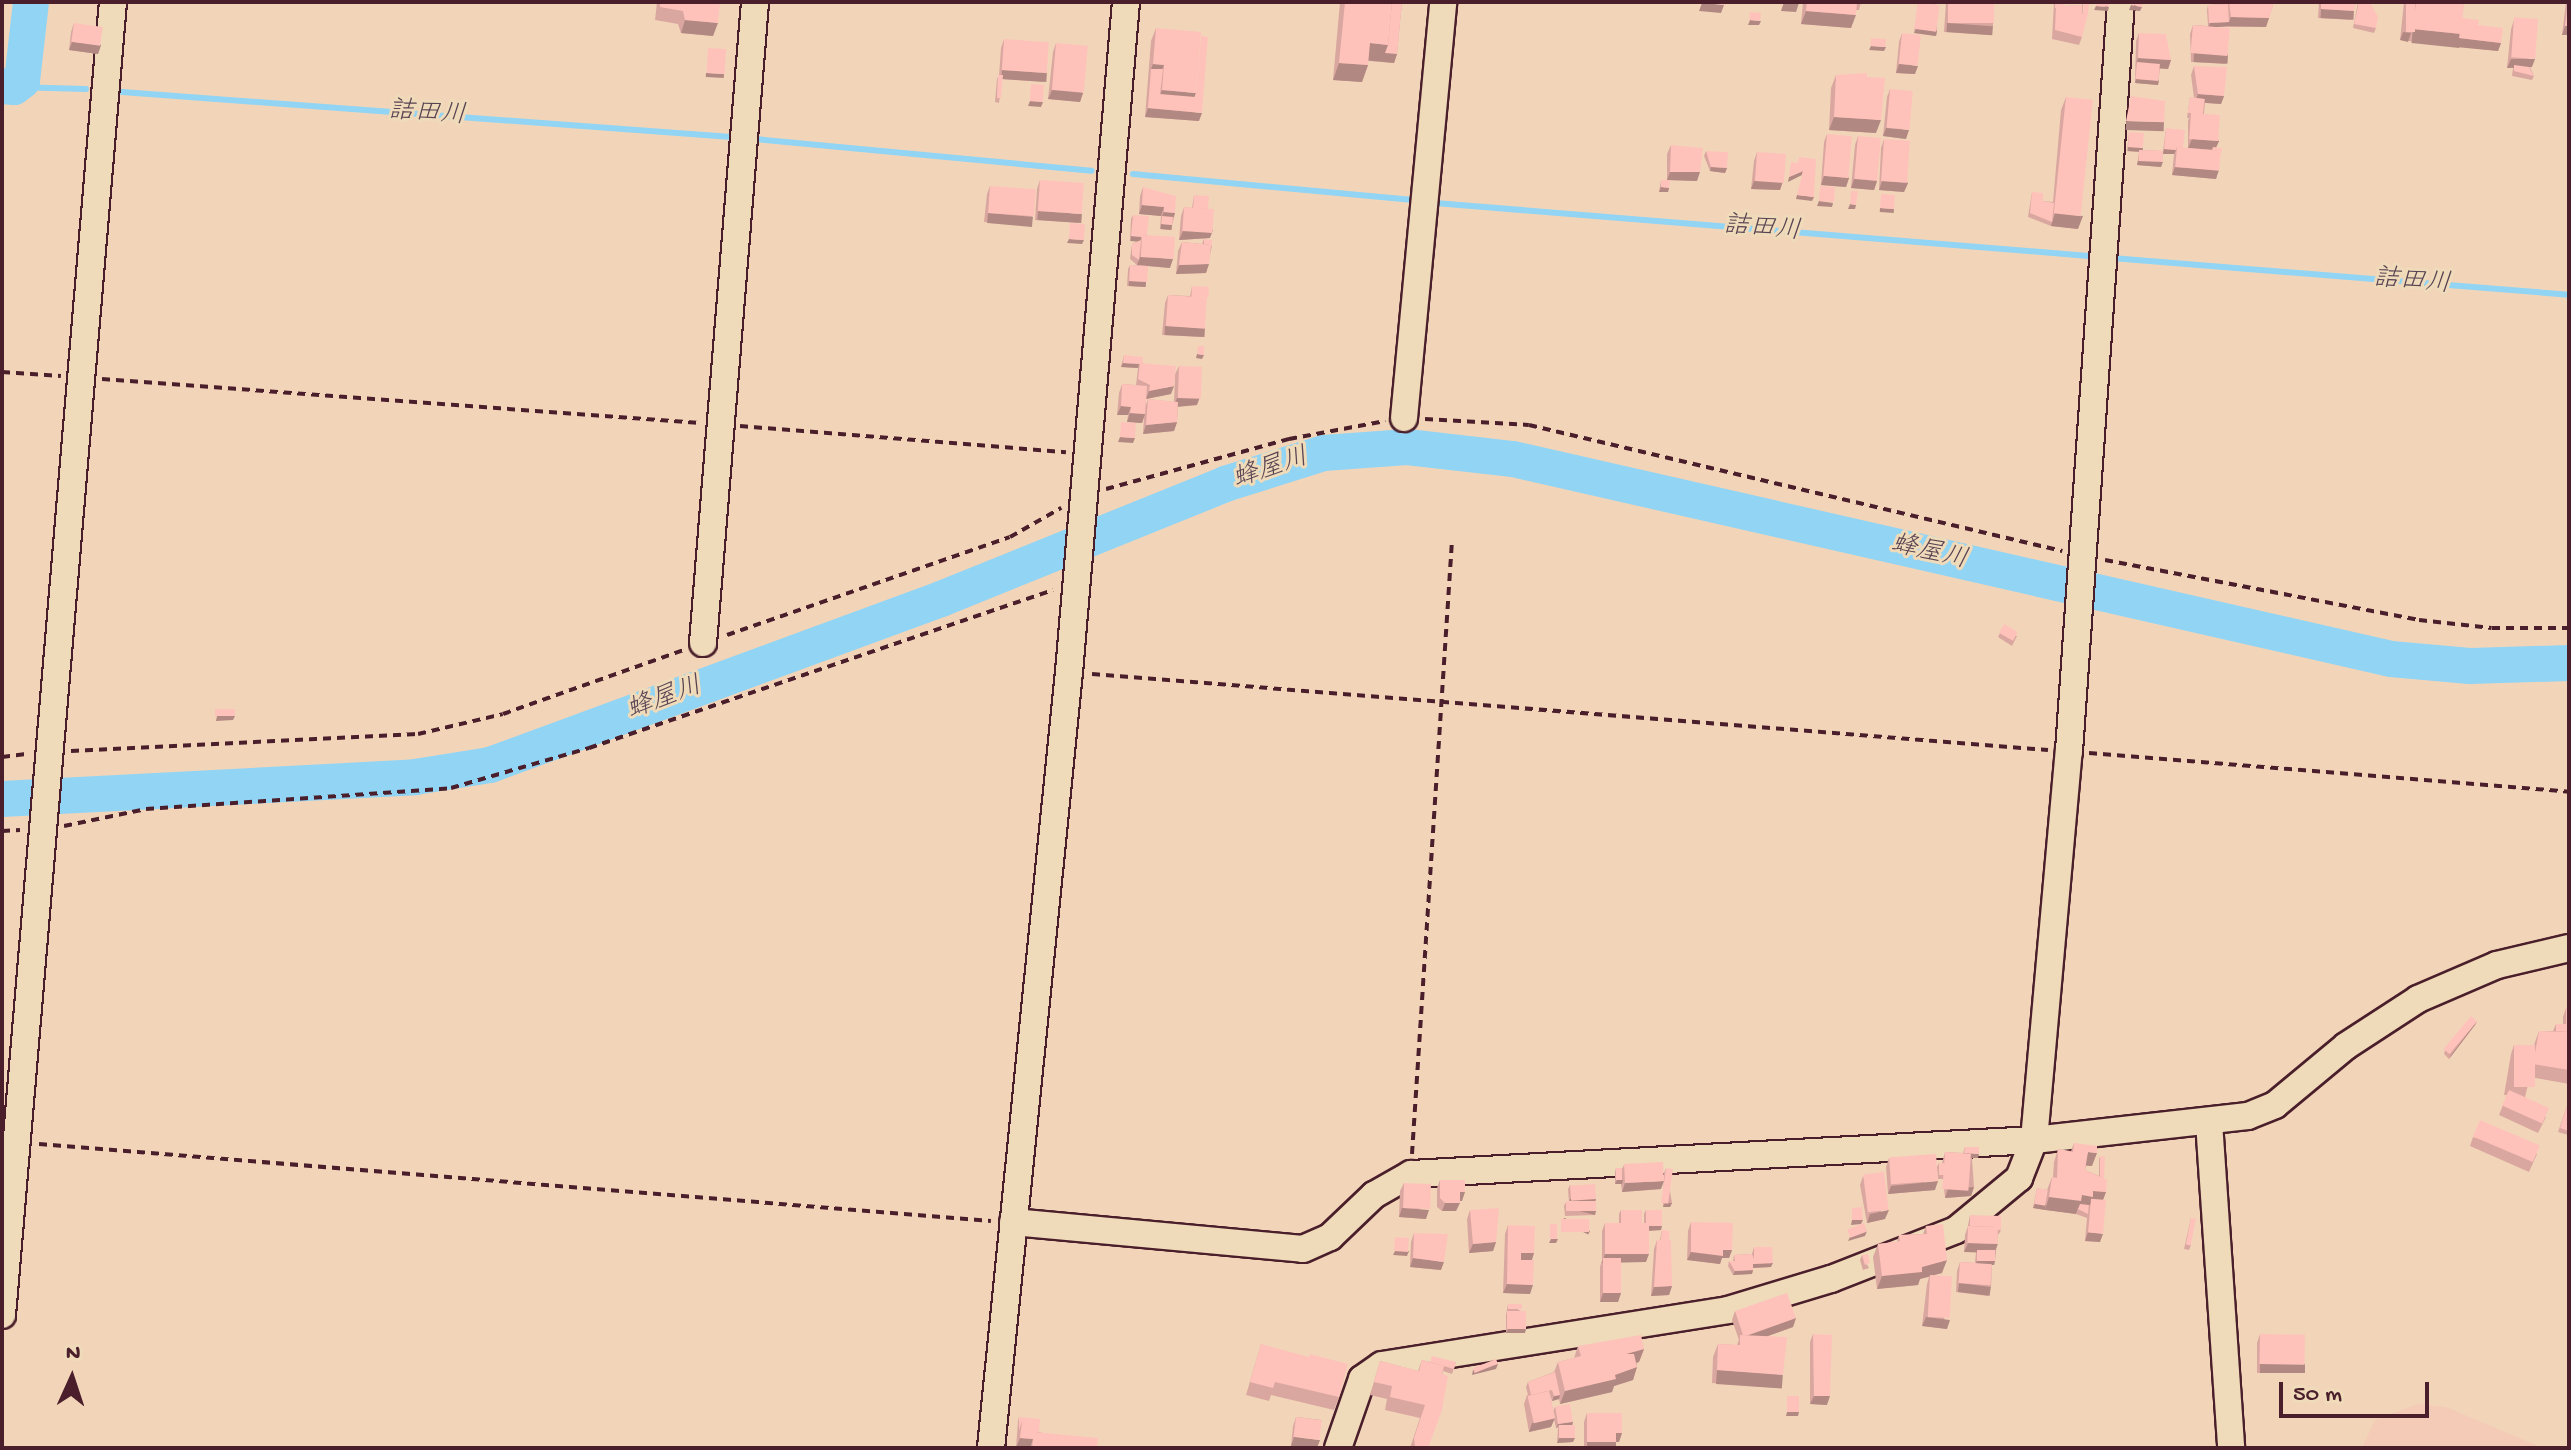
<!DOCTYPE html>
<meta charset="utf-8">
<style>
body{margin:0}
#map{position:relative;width:2571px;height:1450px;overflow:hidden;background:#f2d5b9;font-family:"Gochi Hand","Klee One",sans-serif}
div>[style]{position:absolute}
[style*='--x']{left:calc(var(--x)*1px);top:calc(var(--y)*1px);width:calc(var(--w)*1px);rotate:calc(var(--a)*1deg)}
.built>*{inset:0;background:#f3cbb6}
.stream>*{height:6px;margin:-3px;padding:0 3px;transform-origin:3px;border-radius:3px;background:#92d4f4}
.river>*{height:36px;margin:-18px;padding:0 18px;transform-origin:18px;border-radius:18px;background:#92d4f4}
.path>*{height:4px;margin-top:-2px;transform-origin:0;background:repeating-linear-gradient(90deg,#4a1f2b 0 8px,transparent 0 14px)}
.roads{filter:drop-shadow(2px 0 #4a1f2b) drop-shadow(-2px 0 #4a1f2b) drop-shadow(0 2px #4a1f2b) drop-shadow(0 -2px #4a1f2b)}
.minor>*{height:26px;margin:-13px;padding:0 13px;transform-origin:13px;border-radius:13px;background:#efdab9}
.wall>*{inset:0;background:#daa7a0}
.shaded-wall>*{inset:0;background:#b28882;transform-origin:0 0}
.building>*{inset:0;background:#fec2ba;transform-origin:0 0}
span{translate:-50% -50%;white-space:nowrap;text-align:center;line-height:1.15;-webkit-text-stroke:6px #efdab9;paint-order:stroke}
.water-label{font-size:26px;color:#584353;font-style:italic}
.frame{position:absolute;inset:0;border:4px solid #4a1f2b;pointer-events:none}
.north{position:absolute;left:32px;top:1338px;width:80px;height:80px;-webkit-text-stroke:6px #efdab9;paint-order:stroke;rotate:3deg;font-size:22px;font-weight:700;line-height:32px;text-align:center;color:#4a1f2b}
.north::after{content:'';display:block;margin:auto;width:28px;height:36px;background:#4a1f2b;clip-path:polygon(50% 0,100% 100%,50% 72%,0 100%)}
.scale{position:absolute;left:2279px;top:1382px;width:150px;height:36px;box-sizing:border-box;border:4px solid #4a1f2b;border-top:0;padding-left:10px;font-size:24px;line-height:28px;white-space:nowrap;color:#4a1f2b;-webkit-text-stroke:6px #efdab9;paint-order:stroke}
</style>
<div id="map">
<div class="built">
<i style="clip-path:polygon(2417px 1404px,2446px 1407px,2543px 1448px,2362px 1448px,2375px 1420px)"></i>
</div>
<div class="stream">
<i style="--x:14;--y:87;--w:72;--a:1.6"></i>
<i style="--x:122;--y:92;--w:611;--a:4.23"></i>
<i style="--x:755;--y:139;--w:338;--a:5.4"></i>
<i style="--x:1133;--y:174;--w:279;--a:5.3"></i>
<i style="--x:1435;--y:203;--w:656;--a:4.63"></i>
<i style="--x:2112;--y:258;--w:458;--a:4.6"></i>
</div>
<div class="river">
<i style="--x:2;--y:86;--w:12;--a:5"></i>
<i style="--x:14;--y:87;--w:10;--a:-37"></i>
<i style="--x:22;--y:81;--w:80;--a:-83.5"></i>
<i style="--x:2;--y:799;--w:414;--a:-3"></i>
<i style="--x:415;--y:777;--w:76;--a:-9.1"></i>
<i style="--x:490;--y:765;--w:481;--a:-20.2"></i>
<i style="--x:941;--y:599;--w:306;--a:-22"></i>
<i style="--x:1225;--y:484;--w:104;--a:-17.4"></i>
<i style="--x:1324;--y:453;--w:83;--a:-4.1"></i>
<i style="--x:1407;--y:447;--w:107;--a:6.5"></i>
<i style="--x:1513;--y:459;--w:900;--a:12.83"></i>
<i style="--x:2391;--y:659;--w:79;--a:5.1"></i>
<i style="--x:2470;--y:666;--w:99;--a:-1.7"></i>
</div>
<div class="path">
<i style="--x:2;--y:372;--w:59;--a:3.9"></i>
<i style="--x:102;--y:379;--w:600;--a:4.21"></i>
<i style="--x:1425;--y:419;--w:104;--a:3.3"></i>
<i style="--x:1529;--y:425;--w:548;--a:13.3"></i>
<i style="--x:740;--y:426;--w:327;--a:4.6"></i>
<i style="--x:1106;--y:489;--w:190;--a:-15.3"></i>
<i style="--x:1289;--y:439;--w:98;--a:-10.6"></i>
<i style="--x:2105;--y:560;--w:320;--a:10.8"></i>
<i style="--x:2419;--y:620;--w:73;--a:6.3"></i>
<i style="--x:2492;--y:628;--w:77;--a:0"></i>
<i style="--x:727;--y:635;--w:299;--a:-19.1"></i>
<i style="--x:1010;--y:537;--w:59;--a:-29.6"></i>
<i style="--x:1092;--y:674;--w:959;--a:4.55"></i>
<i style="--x:71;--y:751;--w:347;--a:-2.8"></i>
<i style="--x:418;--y:734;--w:87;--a:-13.2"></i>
<i style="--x:503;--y:714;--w:192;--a:-19.5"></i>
<i style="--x:2089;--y:753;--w:482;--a:4.6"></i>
<i style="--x:2;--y:757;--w:24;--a:-7"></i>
<i style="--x:64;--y:826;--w:84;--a:-11.7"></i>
<i style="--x:146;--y:809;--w:306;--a:-3.9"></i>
<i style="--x:451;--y:788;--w:144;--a:-16.2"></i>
<i style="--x:589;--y:748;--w:490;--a:-18.8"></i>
<i style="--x:2;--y:831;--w:18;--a:-3"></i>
<i style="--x:39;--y:1144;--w:955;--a:4.62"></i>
<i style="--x:1412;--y:1154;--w:614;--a:-86.27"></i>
</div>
<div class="roads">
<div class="minor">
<i style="--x:1404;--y:418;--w:418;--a:-84.6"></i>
<i style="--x:703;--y:643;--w:643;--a:-85.36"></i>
<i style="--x:2209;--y:1122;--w:327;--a:86.1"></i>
<i style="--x:1013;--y:1222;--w:291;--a:5.3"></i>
<i style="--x:1303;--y:1249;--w:30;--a:-24"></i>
<i style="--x:1330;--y:1237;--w:61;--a:-43.7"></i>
<i style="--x:1374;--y:1195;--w:43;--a:-29.6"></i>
<i style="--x:1411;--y:1174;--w:624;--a:-3.12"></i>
<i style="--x:2034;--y:1140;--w:215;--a:-6.4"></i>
<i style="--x:2248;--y:1116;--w:29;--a:-22"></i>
<i style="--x:2275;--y:1105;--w:92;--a:-39.7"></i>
<i style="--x:2346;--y:1046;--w:86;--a:-33.1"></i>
<i style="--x:2418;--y:999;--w:86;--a:-23.3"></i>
<i style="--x:2497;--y:965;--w:74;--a:-13.3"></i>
<i style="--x:2;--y:1315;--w:1318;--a:-85.17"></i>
<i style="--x:991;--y:1448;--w:780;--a:-84.26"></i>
<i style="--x:1069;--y:672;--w:672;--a:-85.14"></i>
<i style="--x:1338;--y:1448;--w:73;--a:-70.8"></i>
<i style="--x:1362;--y:1379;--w:24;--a:-35"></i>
<i style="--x:1382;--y:1365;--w:350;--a:-9"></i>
<i style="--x:1728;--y:1310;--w:108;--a:-16.8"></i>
<i style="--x:1831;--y:1279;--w:134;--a:-21.4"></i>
<i style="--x:1956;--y:1230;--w:82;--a:-39.5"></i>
<i style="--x:2019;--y:1178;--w:41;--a:-68.5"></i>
<i style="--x:2034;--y:1140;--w:391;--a:-84.9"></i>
<i style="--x:2069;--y:751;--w:751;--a:-86.03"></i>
</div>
</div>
<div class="wall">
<i style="clip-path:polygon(657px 2px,720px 2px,713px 36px,681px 33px,678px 24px,655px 20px)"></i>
<i style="clip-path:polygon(1340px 2px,1402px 2px,1397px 54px,1394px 63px,1368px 61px,1368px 65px,1362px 82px,1333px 80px)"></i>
<i style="clip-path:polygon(1803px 2px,1861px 2px,1859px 10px,1856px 10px,1851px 28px,1801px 24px)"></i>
<i style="clip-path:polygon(1903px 2px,1935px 2px,1937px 31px,1936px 36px,1914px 33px,1918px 4px)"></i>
<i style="clip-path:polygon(1946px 2px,1994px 2px,1993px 26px,1990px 35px,1944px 32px)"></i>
<i style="clip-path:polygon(2054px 2px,2064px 2px,2063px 6px,2082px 5px,2083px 2px,2082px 37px,2079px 45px,2052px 39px)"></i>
<i style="clip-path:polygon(2226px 2px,2274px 2px,2266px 27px,2216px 27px,2228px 55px,2225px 64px,2191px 62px,2190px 34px,2193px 25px,2208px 26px,2207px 10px,2208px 5px,2226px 4px)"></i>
<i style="clip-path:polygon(2319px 2px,2356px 2px,2351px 20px,2318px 18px)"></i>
<i style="clip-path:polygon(2358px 2px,2370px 2px,2376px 28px,2374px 33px,2353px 28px)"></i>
<i style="clip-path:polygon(2404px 2px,2464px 2px,2462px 18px,2478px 25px,2501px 43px,2498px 51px,2400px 40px)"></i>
<i style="clip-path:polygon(2566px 2px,2569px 2px,2569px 35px,2562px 35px)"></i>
<i style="clip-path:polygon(2514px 20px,2532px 67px,2530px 67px,2534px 76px,2532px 80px,2512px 76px,2513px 68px,2507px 68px,2511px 29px)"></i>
<i style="clip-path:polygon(74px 23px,101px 45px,98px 54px,69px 50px,71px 32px)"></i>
<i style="clip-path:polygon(1156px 28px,1199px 121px,1145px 117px,1151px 41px)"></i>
<i style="clip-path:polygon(1902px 33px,1915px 74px,1896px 73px,1899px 42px)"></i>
<i style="clip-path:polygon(2139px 33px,2171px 60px,2168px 69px,2160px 68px,2158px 85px,2135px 83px,2136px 41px)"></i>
<i style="clip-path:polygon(1004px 39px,1047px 73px,1043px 82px,1002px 79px,999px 103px,995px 102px,997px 79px,999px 75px,1001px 48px)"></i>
<i style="clip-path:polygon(1056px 43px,1083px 93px,1080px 102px,1048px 99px,1053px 52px)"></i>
<i style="clip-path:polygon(2194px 66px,2224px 96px,2221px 104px,2205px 103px,2204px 114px,2219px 141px,2216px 147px,2220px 157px,2216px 179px,2172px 175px,2174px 154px,2163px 154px,2161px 167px,2137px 165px,2139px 152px,2127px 151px,2129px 132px,2142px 150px,2163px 151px,2166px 128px,2183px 148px,2188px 148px,2188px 121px,2189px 118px,2187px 118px,2190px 97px,2194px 98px,2191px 75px)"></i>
<i style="clip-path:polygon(1836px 75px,1867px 77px,1876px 133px,1829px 130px,1831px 88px)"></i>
<i style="clip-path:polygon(1890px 89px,1906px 139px,1883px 136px,1887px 97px)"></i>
<i style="clip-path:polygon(2066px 97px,2078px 229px,2051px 226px,2028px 217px,2032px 192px,2043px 201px,2053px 202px,2061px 110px)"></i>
<i style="clip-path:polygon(1827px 134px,1849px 178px,1846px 187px,1821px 185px,1824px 142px)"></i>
<i style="clip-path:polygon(1858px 136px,1877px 181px,1874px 190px,1851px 188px,1855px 145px)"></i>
<i style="clip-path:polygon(1884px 139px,1908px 183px,1904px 192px,1879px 190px,1881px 148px)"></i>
<i style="clip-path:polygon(1671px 145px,1697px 181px,1668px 180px,1669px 188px,1668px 192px,1659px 192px,1661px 180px,1667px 180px,1667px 154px)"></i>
<i style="clip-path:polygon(1706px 151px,1727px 168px,1725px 173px,1710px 171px,1704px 156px)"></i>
<i style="clip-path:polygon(1757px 152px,1783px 181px,1780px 190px,1751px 189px,1754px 161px)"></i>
<i style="clip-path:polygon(1040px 180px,1079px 223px,1035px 220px,1037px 189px)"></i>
<i style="clip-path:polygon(990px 186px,1033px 217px,1030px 226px,984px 222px,987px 194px)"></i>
<i style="clip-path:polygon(1143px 187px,1175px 213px,1171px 230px,1160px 229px,1161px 216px,1139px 214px,1140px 196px)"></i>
<i style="clip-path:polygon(1194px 195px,1208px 209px,1210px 238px,1179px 240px,1181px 216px,1184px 207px,1192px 208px)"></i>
<i style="clip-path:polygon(1133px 215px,1170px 268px,1148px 266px,1145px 287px,1127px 286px,1128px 269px,1130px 265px,1137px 265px,1130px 259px,1132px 244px,1138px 241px,1130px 241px,1131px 219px)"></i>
<i style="clip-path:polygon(1204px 239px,1212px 246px,1206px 273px,1176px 274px,1178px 251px,1182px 242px,1202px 244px)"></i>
<i style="clip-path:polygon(1192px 286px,1202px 337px,1162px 335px,1165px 303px,1168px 295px,1190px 296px)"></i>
<i style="clip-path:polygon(1124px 355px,1143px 363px,1171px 394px,1146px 399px,1146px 405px,1148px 399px,1174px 402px,1175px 374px,1179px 366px,1197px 405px,1178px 407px,1177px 422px,1174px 431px,1143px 434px,1144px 417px,1142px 423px,1127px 422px,1128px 415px,1117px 415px,1119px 393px,1122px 384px,1136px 385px,1138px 368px,1121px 367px)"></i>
<i style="clip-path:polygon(2000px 633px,2017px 636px,2012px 646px,1998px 637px)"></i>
<i style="clip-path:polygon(2566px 1008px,2569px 1009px,2569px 1084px,2530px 1077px,2525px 1097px,2546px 1117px,2538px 1133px,2499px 1115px,2507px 1095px,2504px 1095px,2511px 1054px,2514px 1045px,2534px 1045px,2539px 1031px,2553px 1031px,2556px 1024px,2563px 1024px,2563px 1017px)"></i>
<i style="clip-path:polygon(2477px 1021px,2475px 1025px,2449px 1059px,2444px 1054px,2445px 1050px)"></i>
<i style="clip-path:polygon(2568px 1103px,2569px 1132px,2568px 1135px,2558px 1132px)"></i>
<i style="clip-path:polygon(2473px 1137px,2537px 1154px,2529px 1172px,2470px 1146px)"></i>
<i style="clip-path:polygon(2074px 1143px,2092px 1166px,2086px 1166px,2085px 1170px,2099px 1176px,2099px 1160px,2100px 1156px,2106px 1192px,2103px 1200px,2100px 1242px,2085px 1241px,2087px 1218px,2076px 1214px,2033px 1208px,2037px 1188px,2047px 1190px,2052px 1177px,2053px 1177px,2054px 1162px,2058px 1149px,2071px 1151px)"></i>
<i style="clip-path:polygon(1965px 1147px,1978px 1158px,1972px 1158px,1974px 1187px,1971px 1196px,1945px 1198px,1943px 1179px,1938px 1179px,1937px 1167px,1939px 1163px,1942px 1163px,1945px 1152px,1963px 1153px)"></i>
<i style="clip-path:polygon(1889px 1158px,1935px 1190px,1888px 1194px,1886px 1167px)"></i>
<i style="clip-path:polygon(1624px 1165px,1661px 1189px,1622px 1192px,1621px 1184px,1615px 1184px,1615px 1172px,1616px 1168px,1622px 1169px)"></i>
<i style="clip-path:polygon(1666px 1168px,1672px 1203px,1670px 1207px,1663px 1207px,1664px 1173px)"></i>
<i style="clip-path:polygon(1863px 1176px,1885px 1219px,1867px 1223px,1860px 1185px)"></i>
<i style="clip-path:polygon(1440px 1180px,1462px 1201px,1460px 1201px,1456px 1211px,1442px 1211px,1437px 1207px,1437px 1188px)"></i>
<i style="clip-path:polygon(1404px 1183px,1426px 1219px,1399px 1217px,1400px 1191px)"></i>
<i style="clip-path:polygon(1570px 1185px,1596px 1199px,1595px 1215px,1565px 1216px,1564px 1206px,1566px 1202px,1569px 1202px,1568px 1189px)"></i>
<i style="clip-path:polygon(1470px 1210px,1496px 1242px,1493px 1251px,1469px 1253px,1467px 1219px)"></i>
<i style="clip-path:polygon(1621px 1210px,1642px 1223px,1644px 1223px,1644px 1214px,1646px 1210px,1661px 1230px,1649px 1231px,1646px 1262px,1621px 1262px,1621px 1293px,1618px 1302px,1600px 1302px,1600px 1267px,1602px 1260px,1602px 1231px,1605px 1223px,1619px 1223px,1619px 1214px)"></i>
<i style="clip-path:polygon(1970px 1215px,2001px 1230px,1999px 1234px,1998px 1234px,1995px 1261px,1994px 1265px,1992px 1265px,1991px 1287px,1988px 1296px,1956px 1292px,1957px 1271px,1960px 1262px,1975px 1263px,1976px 1252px,1964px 1252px,1965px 1235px,1968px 1226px)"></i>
<i style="clip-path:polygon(2191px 1218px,2191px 1245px,2189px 1250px,2184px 1249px)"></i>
<i style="clip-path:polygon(1691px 1222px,1732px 1250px,1729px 1258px,1722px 1258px,1720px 1264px,1687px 1260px,1688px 1231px)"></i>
<i style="clip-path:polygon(1508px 1225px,1534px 1253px,1532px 1260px,1530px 1294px,1503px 1293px,1505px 1234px)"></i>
<i style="clip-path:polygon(1926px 1226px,1942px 1273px,1933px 1275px,1947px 1329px,1922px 1326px,1927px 1284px,1929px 1277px,1920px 1279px,1918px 1285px,1877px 1289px,1873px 1257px,1878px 1244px,1897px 1242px,1899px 1235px,1923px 1234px)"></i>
<i style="clip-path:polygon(1662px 1230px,1672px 1286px,1669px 1295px,1651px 1296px,1654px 1249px,1657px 1240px,1660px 1240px)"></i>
<i style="clip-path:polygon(1414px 1233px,1441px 1270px,1410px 1267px,1411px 1242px)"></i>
<i style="clip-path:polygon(1754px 1247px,1771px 1267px,1753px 1268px,1752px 1274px,1733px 1275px,1728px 1266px,1729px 1261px,1733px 1261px,1734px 1255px,1752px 1254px)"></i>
<i style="clip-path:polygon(1862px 1255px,1869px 1268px,1863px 1270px,1860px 1260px)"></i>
<i style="clip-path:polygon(1508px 1304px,1521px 1311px,1525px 1333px,1506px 1333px,1506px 1315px)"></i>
<i style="clip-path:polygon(1735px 1311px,1796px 1318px,1793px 1327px,1768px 1336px,1778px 1388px,1712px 1383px,1713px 1357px,1718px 1344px,1737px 1345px,1739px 1340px,1732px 1320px)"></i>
<i style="clip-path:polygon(1813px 1334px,1827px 1405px,1810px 1404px,1810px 1342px)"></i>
<i style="clip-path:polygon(2260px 1334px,2305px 1364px,2302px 1373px,2257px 1373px,2257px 1343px)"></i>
<i style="clip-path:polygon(1261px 1344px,1339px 1397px,1334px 1410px,1271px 1395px,1269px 1401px,1246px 1395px)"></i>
<i style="clip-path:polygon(1578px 1346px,1644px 1349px,1639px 1362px,1637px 1363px,1637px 1367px,1633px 1380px,1614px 1386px,1612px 1392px,1560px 1404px,1559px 1399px,1552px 1401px,1550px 1394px,1553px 1411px,1555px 1407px,1573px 1422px,1572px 1425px,1573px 1442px,1557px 1443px,1558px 1428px,1556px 1428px,1554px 1419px,1551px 1427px,1529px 1432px,1524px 1404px,1527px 1395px,1528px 1395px,1526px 1387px,1528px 1382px,1554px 1372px,1558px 1362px,1574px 1358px)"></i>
<i style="clip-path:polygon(1422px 1360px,1430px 1362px,1456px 1362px,1452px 1374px,1443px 1371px,1428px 1448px,1410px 1448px,1420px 1418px,1385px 1410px,1387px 1399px,1370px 1395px,1380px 1361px,1418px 1371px)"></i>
<i style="clip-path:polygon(1587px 1413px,1622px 1433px,1619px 1442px,1616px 1442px,1614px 1448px,1584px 1448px,1584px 1422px)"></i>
<i style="clip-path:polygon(1019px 1417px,1039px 1432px,1097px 1448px,1016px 1448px,1018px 1421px)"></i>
<i style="clip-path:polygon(1296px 1417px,1322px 1420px,1291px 1446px,1293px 1426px)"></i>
</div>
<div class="shaded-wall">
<i style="clip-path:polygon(1784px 2px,1799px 3px,1796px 12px,1781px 11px)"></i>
<i style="clip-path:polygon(1702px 3px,1724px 5px,1721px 13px,1699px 11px)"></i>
<i style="clip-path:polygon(2131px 5px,2142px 7px,2140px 11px,2129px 10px)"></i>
<i style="clip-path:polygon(2096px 6px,2109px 7px,2108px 11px,2094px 10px)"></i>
<i style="left:2321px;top:9px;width:33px;height:9px;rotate:3deg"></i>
<i style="clip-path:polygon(1806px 11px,1856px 15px,1851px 28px,1801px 24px)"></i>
<i style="clip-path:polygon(2231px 17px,2269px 18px,2266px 27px,2228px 26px,2208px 28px,2210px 23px,2229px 22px)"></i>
<i style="clip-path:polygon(685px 20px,718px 23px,713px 36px,681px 33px)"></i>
<i style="clip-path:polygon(1750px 20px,1761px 21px,1759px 25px,1748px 25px)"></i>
<i style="left:1947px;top:23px;width:46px;height:9px;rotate:4deg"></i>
<i style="clip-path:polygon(2565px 26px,2569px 26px,2569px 35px,2562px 35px)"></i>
<i style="clip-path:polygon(1916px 29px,1937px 31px,1936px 36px,1914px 33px)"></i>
<i style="left:2413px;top:29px;width:48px;height:14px;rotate:6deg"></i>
<i style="clip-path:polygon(2403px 32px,2411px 33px,2408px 42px,2400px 40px)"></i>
<i style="clip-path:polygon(2459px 38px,2501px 43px,2498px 51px,2456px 47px)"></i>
<i style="clip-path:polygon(72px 42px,101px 45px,98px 54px,69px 50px)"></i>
<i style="clip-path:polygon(1370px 43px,1388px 45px,1397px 54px,1394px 63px,1364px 60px)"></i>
<i style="clip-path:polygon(1871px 46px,1886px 47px,1884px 51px,1869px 50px)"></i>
<i style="left:2194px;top:53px;width:34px;height:9px;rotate:3deg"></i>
<i style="clip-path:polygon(2138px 58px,2171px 60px,2168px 69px,2137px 67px,2137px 62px,2135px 67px)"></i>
<i style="clip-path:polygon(2511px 59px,2535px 59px,2532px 67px,2507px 68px)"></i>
<i style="clip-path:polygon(1339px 63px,1368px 65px,1362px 82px,1333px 80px)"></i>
<i style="clip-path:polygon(1153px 64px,1164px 65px,1159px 78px,1151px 69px)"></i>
<i style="clip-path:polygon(1899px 64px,1918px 66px,1915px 74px,1896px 73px)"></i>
<i style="left:1002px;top:70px;width:45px;height:9px;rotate:4deg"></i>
<i style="left:706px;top:73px;width:18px;height:4px;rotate:3deg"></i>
<i style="clip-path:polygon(2136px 79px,2159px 80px,2158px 85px,2135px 83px)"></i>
<i style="clip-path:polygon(1052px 90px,1083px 93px,1080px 102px,1048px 99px)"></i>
<i style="clip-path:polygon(1162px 90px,1196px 93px,1191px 106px,1157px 103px)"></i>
<i style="clip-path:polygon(2198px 94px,2224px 96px,2221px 104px,2195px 102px)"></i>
<i style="clip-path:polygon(1030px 101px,1043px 102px,1041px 107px,1028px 106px)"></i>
<i style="clip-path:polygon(1148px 108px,1202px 113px,1199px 121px,1145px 117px)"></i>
<i style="clip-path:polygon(1834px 117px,1881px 120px,1876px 133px,1829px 130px)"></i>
<i style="left:2126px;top:121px;width:38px;height:9px;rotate:2deg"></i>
<i style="clip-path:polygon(1886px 128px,1909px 130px,1906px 139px,1883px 136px)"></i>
<i style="clip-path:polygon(2192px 139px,2219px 141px,2215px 150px,2188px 148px)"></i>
<i style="left:2128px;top:147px;width:15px;height:4px;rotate:4deg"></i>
<i style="clip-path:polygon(2164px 149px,2176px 150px,2174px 154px,2163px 154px)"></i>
<i style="clip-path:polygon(2138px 161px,2163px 162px,2161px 167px,2137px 165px)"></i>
<i style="clip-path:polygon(1711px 167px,1727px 168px,1725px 173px,1710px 171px)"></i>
<i style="clip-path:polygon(2175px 167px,2219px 170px,2216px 179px,2172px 175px)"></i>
<i style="clip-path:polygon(1803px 171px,1802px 175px,1788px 182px,1789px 177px)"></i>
<i style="clip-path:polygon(1670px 172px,1700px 172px,1697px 181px,1667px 180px)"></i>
<i style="clip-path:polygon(1824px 176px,1849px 178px,1846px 187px,1821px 185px)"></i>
<i style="clip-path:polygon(1854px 179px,1877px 181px,1874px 190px,1851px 188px)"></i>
<i style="clip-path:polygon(1754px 181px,1783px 181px,1780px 190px,1751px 189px)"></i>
<i style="clip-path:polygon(1882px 181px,1908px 183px,1904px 192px,1879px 190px)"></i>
<i style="clip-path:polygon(1661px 187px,1669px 188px,1668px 192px,1659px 192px)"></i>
<i style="clip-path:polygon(1797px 195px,1814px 197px,1812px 201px,1796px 199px)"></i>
<i style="clip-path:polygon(1819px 201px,1833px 203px,1832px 207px,1817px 206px)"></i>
<i style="clip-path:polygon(1850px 204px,1856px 205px,1855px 209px,1848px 209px)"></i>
<i style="clip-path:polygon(1142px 205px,1164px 207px,1161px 216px,1139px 214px)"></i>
<i style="left:1880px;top:208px;width:14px;height:4px;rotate:4deg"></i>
<i style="left:1038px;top:211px;width:44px;height:9px;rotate:4deg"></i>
<i style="clip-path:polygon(1164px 212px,1175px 213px,1172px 221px,1162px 216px)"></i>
<i style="left:988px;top:213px;width:45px;height:10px;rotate:5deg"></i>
<i style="clip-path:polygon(2055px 213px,2083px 216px,2078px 229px,2051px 226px)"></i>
<i style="left:1161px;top:224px;width:11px;height:5px;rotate:5deg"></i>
<i style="clip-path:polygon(1213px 230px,1210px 238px,1179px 240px,1183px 231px)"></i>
<i style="left:1131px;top:236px;width:10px;height:5px;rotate:6deg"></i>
<i style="clip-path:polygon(1069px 239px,1084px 240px,1082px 244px,1067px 243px)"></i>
<i style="clip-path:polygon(1140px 257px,1173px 259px,1170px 268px,1137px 265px)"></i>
<i style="clip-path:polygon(1209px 264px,1206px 273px,1176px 274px,1179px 265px)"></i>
<i style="left:1129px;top:281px;width:17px;height:5px;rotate:3deg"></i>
<i style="left:1165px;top:326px;width:40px;height:9px;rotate:3deg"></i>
<i style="clip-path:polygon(1197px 354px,1204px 355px,1202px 359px,1196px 358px)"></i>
<i style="clip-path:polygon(1123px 363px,1139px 364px,1138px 368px,1121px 367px)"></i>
<i style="clip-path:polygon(1174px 386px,1171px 394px,1146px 399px,1149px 391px)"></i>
<i style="clip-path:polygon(1200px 397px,1197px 405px,1173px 407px,1177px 398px)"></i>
<i style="clip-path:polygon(1121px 406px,1131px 407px,1128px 415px,1117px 415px)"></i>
<i style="clip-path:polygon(1130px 413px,1145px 414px,1142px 423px,1127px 422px)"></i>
<i style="clip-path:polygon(1177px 422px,1174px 431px,1143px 434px,1146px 425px)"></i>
<i style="clip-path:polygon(1120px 437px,1135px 438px,1133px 443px,1118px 442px)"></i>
<i style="clip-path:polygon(217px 716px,235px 716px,233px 720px,216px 721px)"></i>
<i style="clip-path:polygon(2477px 1021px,2475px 1025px,2449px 1059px,2451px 1055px)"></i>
<i style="clip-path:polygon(2088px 1152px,2097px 1153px,2092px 1166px,2083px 1165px)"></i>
<i style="clip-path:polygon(1964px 1153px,1979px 1154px,1978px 1158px,1963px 1158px)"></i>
<i style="clip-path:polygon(1617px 1180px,1623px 1180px,1622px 1184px,1615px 1184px)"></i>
<i style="clip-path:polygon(1664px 1181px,1661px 1189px,1622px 1192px,1625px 1183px)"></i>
<i style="clip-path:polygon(1938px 1181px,1935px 1190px,1888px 1194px,1891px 1186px)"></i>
<i style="clip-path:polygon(1974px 1187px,1971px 1196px,1945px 1198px,1948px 1189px)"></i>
<i style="clip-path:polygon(2093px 1191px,2106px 1192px,2101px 1205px,2090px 1204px,2088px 1210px,2078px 1208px,2076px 1214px,2045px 1210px,2049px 1197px,2082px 1195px)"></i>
<i style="clip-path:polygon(1460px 1192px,1465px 1192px,1462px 1201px,1456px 1201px)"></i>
<i style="clip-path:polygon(1570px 1199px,1596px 1199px,1594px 1203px,1569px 1204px)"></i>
<i style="clip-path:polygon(1445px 1203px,1460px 1203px,1456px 1211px,1442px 1211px)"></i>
<i style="clip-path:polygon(1665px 1203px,1672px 1203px,1670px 1207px,1663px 1207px)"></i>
<i style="clip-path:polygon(2035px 1204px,2046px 1205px,2045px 1210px,2033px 1208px)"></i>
<i style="clip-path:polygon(1402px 1208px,1429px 1210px,1426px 1219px,1399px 1217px)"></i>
<i style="clip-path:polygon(1889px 1210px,1885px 1219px,1867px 1223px,1870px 1214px)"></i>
<i style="left:1596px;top:1211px;width:4px;height:30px;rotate:104deg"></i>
<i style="clip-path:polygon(1852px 1220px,1863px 1220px,1861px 1224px,1851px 1225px)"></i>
<i style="clip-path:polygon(1646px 1226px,1662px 1226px,1661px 1230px,1644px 1231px)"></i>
<i style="left:1590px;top:1231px;width:4px;height:29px;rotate:117deg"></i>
<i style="clip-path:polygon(1867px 1231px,1865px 1236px,1848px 1241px,1850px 1237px)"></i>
<i style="clip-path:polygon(2088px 1232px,2103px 1234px,2100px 1242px,2085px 1241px)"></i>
<i style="clip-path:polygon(1551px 1239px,1558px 1239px,1556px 1243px,1549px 1243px)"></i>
<i style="clip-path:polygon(1496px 1242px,1493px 1251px,1469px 1253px,1473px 1244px)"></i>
<i style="clip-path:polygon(1968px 1243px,1998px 1244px,1994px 1253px,1964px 1252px)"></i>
<i style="clip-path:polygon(1723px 1250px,1732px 1250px,1729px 1258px,1722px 1258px,1720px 1264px,1687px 1260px,1691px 1252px)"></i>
<i style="clip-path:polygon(1395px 1251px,1409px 1251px,1407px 1256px,1393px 1255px)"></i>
<i style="clip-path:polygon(1521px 1253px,1534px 1253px,1531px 1262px,1518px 1261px)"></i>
<i style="clip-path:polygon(1605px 1254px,1649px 1254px,1646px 1262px,1602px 1263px)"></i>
<i style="clip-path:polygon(1413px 1258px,1444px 1262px,1441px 1270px,1410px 1267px)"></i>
<i style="clip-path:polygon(1947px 1260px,1942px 1273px,1920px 1279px,1918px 1285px,1877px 1289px,1882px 1276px,1922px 1267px)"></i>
<i style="clip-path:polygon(1977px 1261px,1995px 1261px,1994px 1265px,1975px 1265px)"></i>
<i style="clip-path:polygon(1773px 1263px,1771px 1267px,1751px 1268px,1753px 1264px)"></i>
<i style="clip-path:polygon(1753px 1270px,1752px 1274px,1733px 1275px,1735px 1271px)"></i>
<i style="left:1959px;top:1283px;width:32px;height:9px;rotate:7deg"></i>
<i style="clip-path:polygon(1507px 1284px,1533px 1285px,1530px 1294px,1503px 1293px)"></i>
<i style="clip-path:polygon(1672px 1286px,1669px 1295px,1651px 1296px,1654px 1287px)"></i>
<i style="clip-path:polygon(1603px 1293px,1621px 1293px,1618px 1302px,1600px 1302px)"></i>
<i style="clip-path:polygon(1926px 1317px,1950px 1320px,1947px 1329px,1922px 1326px)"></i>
<i style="clip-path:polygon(1796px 1318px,1793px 1327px,1740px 1346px,1744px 1337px)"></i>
<i style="clip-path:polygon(1508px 1329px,1526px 1329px,1525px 1333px,1506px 1333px)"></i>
<i style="clip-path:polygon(1644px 1349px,1639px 1362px,1621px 1367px,1626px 1354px)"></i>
<i style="clip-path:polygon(1498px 1364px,1496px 1369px,1472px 1375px,1473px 1370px)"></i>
<i style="left:2260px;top:1364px;width:45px;height:9px"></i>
<i style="clip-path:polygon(1637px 1367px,1633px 1380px,1614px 1386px,1612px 1392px,1560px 1404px,1565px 1391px)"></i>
<i style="left:1717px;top:1370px;width:66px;height:14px;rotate:4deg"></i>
<i style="clip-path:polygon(1560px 1395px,1559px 1399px,1552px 1401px,1554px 1396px)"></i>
<i style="clip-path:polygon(1814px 1396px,1830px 1396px,1827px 1405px,1810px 1404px)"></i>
<i style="clip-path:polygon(1787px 1412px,1799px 1412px,1798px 1416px,1786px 1416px)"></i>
<i style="clip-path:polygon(1555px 1418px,1551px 1427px,1529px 1432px,1532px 1423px)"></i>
<i style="clip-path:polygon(1573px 1422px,1572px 1426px,1559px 1425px,1556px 1428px,1558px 1424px)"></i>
<i style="clip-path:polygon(1616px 1433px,1622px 1433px,1619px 1442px,1613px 1442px)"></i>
<i style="clip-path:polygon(1294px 1437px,1320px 1440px,1317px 1448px,1291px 1446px)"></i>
<i style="clip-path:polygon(1020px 1438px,1033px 1439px,1030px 1448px,1016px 1448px)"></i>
<i style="clip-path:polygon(1559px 1438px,1575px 1438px,1573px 1442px,1557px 1443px)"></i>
<i style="left:1587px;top:1442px;width:29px;height:6px"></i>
</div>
<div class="building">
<i style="clip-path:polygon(660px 2px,720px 2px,718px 23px,685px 20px,683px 11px,660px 7px)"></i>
<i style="clip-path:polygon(1345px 2px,1392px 2px,1388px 45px,1370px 43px,1368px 65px,1339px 63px)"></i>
<i style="clip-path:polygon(1392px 2px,1402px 2px,1397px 54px,1385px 53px,1388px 45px)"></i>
<i style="clip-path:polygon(1702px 2px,1724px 2px,1724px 5px)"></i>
<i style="clip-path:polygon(1807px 2px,1857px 2px,1856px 15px,1806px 11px)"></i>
<i style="left:1918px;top:2px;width:22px;height:27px;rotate:8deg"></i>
<i style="left:1948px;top:2px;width:46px;height:21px"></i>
<i style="clip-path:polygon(2055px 2px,2064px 2px,2063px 6px,2056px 6px,2056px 8px,2055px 8px)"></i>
<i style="clip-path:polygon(2084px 2px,2089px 2px,2088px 15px,2088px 14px,2083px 14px)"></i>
<i style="clip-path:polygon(2096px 2px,2110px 2px,2109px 7px,2096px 6px)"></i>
<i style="clip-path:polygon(2131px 2px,2142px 2px,2142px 7px,2131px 5px)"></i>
<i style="clip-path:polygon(2229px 2px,2274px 2px,2269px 18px,2231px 17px)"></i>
<i style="clip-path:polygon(2321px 2px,2356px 2px,2354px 11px,2321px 9px)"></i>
<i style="clip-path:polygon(2359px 2px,2370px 2px,2378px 17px,2376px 28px,2354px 24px)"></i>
<i style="left:2406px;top:2px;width:9px;height:30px"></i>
<i style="clip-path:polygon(2416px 2px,2464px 2px,2461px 34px,2413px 29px)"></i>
<i style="clip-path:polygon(2568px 2px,2569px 2px,2569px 26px,2565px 26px)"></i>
<i style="left:2228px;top:4px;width:18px;height:20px;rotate:87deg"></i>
<i style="clip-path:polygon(2082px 5px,2082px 14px,2088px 14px,2082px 37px,2055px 30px,2056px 6px)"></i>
<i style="left:1750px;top:12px;width:11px;height:8px;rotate:5deg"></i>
<i style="clip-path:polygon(2462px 18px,2479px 20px,2478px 25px,2503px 28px,2501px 43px,2459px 38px)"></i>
<i style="left:2538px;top:19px;width:40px;height:24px;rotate:94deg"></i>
<i style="left:74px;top:23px;width:29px;height:19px;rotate:8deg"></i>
<i style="left:2193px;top:25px;width:37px;height:28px;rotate:5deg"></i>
<i style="clip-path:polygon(1156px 28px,1201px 32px,1196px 93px,1162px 90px,1164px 65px,1153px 64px)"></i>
<i style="left:1902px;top:33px;width:19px;height:31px;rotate:6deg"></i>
<i style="clip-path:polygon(2139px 33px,2166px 34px,2171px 60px,2138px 58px)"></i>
<i style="clip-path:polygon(1201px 36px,1208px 37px,1202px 113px,1148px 108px,1151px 69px,1163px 69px,1160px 94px,1195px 97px,1196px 93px)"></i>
<i style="left:1871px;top:38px;width:15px;height:8px;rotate:4deg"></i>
<i style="left:1004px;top:39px;width:45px;height:31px;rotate:4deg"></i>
<i style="left:1056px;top:43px;width:32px;height:47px;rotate:5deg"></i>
<i style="left:708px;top:48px;width:18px;height:25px;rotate:3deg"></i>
<i style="left:2137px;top:62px;width:23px;height:17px;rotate:5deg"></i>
<i style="clip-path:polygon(2514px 65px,2529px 67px,2534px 76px,2514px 71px)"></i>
<i style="clip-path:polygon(2194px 66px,2227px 67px,2224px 96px,2198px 94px)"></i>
<i style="clip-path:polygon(1867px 73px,1867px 77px,1885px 78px,1881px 120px,1834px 117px,1836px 75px)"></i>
<i style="clip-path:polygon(998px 75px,1003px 75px,1001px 98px,997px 98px)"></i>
<i style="left:1031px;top:84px;width:13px;height:17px;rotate:4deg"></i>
<i style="left:1890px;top:89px;width:23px;height:39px;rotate:5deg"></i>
<i style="clip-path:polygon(2131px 96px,2165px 101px,2164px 122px,2126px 121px)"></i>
<i style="left:2066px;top:97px;width:27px;height:117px;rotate:6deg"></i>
<i style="left:2190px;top:97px;width:15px;height:16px;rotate:8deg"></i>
<i style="left:2191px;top:113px;width:29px;height:26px;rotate:4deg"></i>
<i style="clip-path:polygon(2166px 128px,2185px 130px,2183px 148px,2177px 147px,2176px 150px,2164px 149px)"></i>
<i style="left:2129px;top:132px;width:15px;height:15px;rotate:4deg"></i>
<i style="left:1827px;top:134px;width:25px;height:42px;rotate:5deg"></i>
<i style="left:1858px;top:136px;width:23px;height:43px;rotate:5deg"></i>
<i style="left:1884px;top:139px;width:26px;height:42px;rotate:4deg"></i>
<i style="clip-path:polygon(1671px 145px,1703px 148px,1700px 172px,1670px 172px)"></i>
<i style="left:2177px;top:147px;width:44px;height:20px;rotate:5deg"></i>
<i style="clip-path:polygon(2213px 147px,2222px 148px,2222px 153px,2221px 153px,2221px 151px,2212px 150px)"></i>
<i style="left:2139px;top:150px;width:24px;height:11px;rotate:2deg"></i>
<i style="clip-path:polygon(1706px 151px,1728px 152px,1727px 168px,1711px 167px)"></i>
<i style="left:1757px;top:152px;width:29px;height:29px;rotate:4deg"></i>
<i style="clip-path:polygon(1799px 157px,1816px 159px,1814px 197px,1797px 195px,1803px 171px,1789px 177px,1791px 162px,1798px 163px)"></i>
<i style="left:1040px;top:180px;width:44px;height:31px;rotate:4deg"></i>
<i style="clip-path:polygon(1661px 180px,1670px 180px,1669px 188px,1661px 187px)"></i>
<i style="left:990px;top:186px;width:46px;height:27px;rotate:4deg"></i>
<i style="left:1820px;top:186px;width:15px;height:15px;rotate:4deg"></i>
<i style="clip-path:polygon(1143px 187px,1176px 196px,1175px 213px,1164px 212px,1164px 207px,1142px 205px)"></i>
<i style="clip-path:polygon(1851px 191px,1858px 191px,1856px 205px,1850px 204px)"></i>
<i style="clip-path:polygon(2032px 192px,2043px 193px,2043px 201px,2054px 203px,2052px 222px,2030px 213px)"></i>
<i style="left:1881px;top:194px;width:14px;height:14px;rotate:4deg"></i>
<i style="left:1194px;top:195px;width:15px;height:13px;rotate:4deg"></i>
<i style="left:1184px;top:207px;width:30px;height:24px;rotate:4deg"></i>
<i style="clip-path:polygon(1133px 215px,1149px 216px,1147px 235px,1142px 235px,1142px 237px,1131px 236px)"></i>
<i style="left:1162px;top:216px;width:11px;height:8px;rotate:5deg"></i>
<i style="left:1070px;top:223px;width:15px;height:16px;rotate:4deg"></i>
<i style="left:1142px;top:235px;width:33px;height:22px;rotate:3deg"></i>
<i style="clip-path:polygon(1204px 239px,1212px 240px,1212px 246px,1211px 245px,1204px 244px)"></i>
<i style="clip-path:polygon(1141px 240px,1139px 260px,1132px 255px,1132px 244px)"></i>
<i style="clip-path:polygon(1182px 242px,1211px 245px,1209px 264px,1179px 265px)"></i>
<i style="left:1130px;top:265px;width:18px;height:16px;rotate:3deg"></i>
<i style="left:1192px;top:286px;width:17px;height:11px;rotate:3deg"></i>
<i style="left:1168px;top:295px;width:39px;height:31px;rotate:4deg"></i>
<i style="clip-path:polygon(1198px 346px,1204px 346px,1204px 355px,1197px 354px)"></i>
<i style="clip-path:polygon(1124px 355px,1143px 357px,1143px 363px,1140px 363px,1140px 364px,1123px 363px)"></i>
<i style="clip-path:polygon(1140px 363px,1176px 366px,1174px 386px,1149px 391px,1150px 385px,1138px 379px)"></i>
<i style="left:1179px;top:366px;width:23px;height:32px;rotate:2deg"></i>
<i style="clip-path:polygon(1122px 384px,1147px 386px,1145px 414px,1130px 413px,1131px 407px,1121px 406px)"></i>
<i style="clip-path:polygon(1148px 399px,1178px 402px,1177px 422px,1146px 425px)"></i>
<i style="left:1121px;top:422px;width:15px;height:15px;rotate:4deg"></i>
<i style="left:2004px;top:624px;width:16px;height:10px;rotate:30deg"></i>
<i style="left:215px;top:709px;width:20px;height:7px"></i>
<i style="clip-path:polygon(2566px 1008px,2569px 1009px,2569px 1032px,2556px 1031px,2556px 1024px,2566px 1024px)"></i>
<i style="left:2471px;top:1016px;width:8px;height:43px;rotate:40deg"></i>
<i style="clip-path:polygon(2539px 1031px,2569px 1032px,2569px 1070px,2533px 1064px)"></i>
<i style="left:2514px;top:1045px;width:21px;height:42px"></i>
<i style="left:2509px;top:1090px;width:44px;height:17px;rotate:24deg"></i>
<i style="clip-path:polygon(2568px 1103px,2569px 1103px,2569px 1131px,2560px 1128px)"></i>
<i style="left:2480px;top:1120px;width:65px;height:18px;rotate:23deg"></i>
<i style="clip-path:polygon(2074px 1143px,2097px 1146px,2097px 1153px,2088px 1152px,2085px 1170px,2107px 1180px,2106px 1192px,2093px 1191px,2093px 1197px,2082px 1195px,2081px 1201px,2049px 1197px,2052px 1177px,2057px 1178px,2058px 1149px,2073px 1152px)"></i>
<i style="clip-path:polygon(1965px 1147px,1979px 1147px,1979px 1154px,1964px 1153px)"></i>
<i style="left:1945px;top:1152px;width:26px;height:37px;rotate:4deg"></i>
<i style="left:1936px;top:1154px;width:27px;height:47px;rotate:86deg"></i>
<i style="clip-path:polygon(2100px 1156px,2105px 1157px,2104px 1179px,2100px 1177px)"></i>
<i style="left:1663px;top:1162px;width:19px;height:39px;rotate:87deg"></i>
<i style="left:1939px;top:1163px;width:5px;height:12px"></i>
<i style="left:1616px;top:1168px;width:6px;height:12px"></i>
<i style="left:1666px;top:1168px;width:7px;height:35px;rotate:8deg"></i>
<i style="left:1884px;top:1172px;width:38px;height:21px;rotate:83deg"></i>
<i style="clip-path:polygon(1440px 1180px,1465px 1180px,1465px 1192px,1460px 1192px,1460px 1203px,1445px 1203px,1440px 1198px)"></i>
<i style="left:1404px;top:1183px;width:27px;height:25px;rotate:2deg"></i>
<i style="left:1595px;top:1184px;width:15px;height:25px;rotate:86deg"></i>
<i style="left:2037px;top:1188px;width:11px;height:16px;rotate:10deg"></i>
<i style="left:2106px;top:1200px;width:34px;height:15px;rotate:95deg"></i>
<i style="left:1596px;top:1201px;width:10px;height:30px;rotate:90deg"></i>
<i style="clip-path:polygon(2080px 1204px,2089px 1205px,2088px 1214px,2078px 1209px)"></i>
<i style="clip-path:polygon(1862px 1207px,1863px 1220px,1852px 1220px,1852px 1208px)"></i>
<i style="clip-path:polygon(1499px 1208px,1496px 1242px,1473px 1244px,1470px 1210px)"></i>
<i style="left:1621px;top:1210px;width:21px;height:13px"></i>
<i style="clip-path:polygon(1646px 1210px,1662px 1210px,1662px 1226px,1649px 1226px,1649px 1223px,1646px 1223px)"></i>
<i style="clip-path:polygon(1970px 1215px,2001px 1216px,2001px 1230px,1998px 1230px,1998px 1227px,1970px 1226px)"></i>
<i style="left:2191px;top:1218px;width:5px;height:27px;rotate:11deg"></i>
<i style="left:1561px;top:1219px;width:28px;height:13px"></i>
<i style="clip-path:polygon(1691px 1222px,1733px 1223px,1732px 1250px,1723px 1250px,1723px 1256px,1691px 1252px)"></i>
<i style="left:1605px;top:1223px;width:44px;height:31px"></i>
<i style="left:1864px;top:1223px;width:9px;height:18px;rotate:69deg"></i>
<i style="left:1550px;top:1224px;width:7px;height:15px"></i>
<i style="clip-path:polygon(1943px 1224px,1947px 1260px,1922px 1267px,1922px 1272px,1882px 1276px,1878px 1244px,1900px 1241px,1899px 1235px,1927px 1234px,1926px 1226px)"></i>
<i style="clip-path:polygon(1508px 1225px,1535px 1226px,1534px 1253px,1521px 1253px,1521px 1260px,1534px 1260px,1533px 1285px,1507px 1284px)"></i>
<i style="left:1968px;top:1226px;width:30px;height:17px;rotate:2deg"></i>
<i style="left:1662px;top:1230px;width:8px;height:10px;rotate:7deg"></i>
<i style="clip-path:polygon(1414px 1233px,1448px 1234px,1444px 1262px,1413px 1258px)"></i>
<i style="left:1395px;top:1237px;width:14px;height:14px;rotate:4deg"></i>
<i style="clip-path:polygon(1657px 1240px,1671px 1240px,1672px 1286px,1654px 1287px)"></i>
<i style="clip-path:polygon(1754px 1247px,1772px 1247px,1773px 1263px,1753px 1264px,1753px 1270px,1735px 1271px,1729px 1261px,1735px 1261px,1734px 1255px,1752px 1254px,1754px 1259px)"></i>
<i style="left:1977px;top:1250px;width:18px;height:11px"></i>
<i style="clip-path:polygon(1868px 1254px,1870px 1263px,1865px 1265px,1862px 1255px)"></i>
<i style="left:1603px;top:1258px;width:18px;height:35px"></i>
<i style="left:1960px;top:1262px;width:32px;height:21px;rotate:4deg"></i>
<i style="left:1930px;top:1275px;width:22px;height:42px;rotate:3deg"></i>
<i style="clip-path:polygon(1787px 1293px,1796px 1318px,1748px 1335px,1743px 1335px,1735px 1311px)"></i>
<i style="left:1508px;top:1304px;width:14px;height:5px"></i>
<i style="left:1507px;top:1311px;width:19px;height:18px"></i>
<i style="clip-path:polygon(1813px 1334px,1832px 1335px,1830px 1396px,1814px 1396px)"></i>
<i style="left:2260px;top:1334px;width:45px;height:30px;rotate:1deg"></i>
<i style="clip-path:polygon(1641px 1335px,1644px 1349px,1626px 1354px,1634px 1354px,1637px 1367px,1615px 1375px,1616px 1379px,1565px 1391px,1558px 1362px,1581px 1356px,1578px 1346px)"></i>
<i style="clip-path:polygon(1740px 1335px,1787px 1337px,1783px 1375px,1717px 1370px,1718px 1344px,1740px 1345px)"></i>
<i style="clip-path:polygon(1261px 1344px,1309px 1357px,1310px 1354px,1348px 1364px,1339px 1397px,1275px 1382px,1273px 1388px,1250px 1382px)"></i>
<i style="clip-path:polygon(1432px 1356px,1456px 1362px,1454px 1369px,1430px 1362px)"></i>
<i style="left:1496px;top:1359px;width:5px;height:25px;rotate:68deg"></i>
<i style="clip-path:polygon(1422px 1360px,1444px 1366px,1442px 1374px,1448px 1376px,1442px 1410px,1428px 1448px,1419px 1448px,1415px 1446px,1414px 1438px,1425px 1405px,1390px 1397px,1392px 1386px,1374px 1382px,1380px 1361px,1419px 1371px)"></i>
<i style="clip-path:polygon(1555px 1372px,1560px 1395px,1554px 1396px,1552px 1390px,1531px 1395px,1528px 1382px)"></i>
<i style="left:1549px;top:1391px;width:28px;height:22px;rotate:77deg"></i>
<i style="left:1787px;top:1396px;width:12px;height:16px"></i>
<i style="left:1570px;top:1404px;width:18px;height:15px;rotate:81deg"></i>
<i style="clip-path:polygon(1587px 1413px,1622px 1413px,1622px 1433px,1616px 1433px,1616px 1442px,1587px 1442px)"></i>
<i style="clip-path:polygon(1019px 1417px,1040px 1419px,1039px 1432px,1035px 1432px,1035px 1422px,1022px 1421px,1019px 1430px)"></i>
<i style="left:1296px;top:1417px;width:26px;height:20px;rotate:7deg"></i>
<i style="clip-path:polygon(1022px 1421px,1035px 1422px,1035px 1432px,1098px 1438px,1097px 1448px,1032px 1448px,1033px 1439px,1020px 1438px)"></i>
<i style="left:1559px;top:1425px;width:16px;height:13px"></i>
</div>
<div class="water-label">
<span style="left:427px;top:115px;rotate:4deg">詰田川</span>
<span style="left:1762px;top:230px;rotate:5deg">詰田川</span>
<span style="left:2412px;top:283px;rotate:5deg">詰田川</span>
<span style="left:1271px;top:470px;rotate:-18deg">蜂屋川</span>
<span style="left:1929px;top:554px;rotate:13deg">蜂屋川</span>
<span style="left:665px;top:700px;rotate:-20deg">蜂屋川</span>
</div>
<div class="frame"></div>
<div class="north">N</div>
<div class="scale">50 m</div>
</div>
